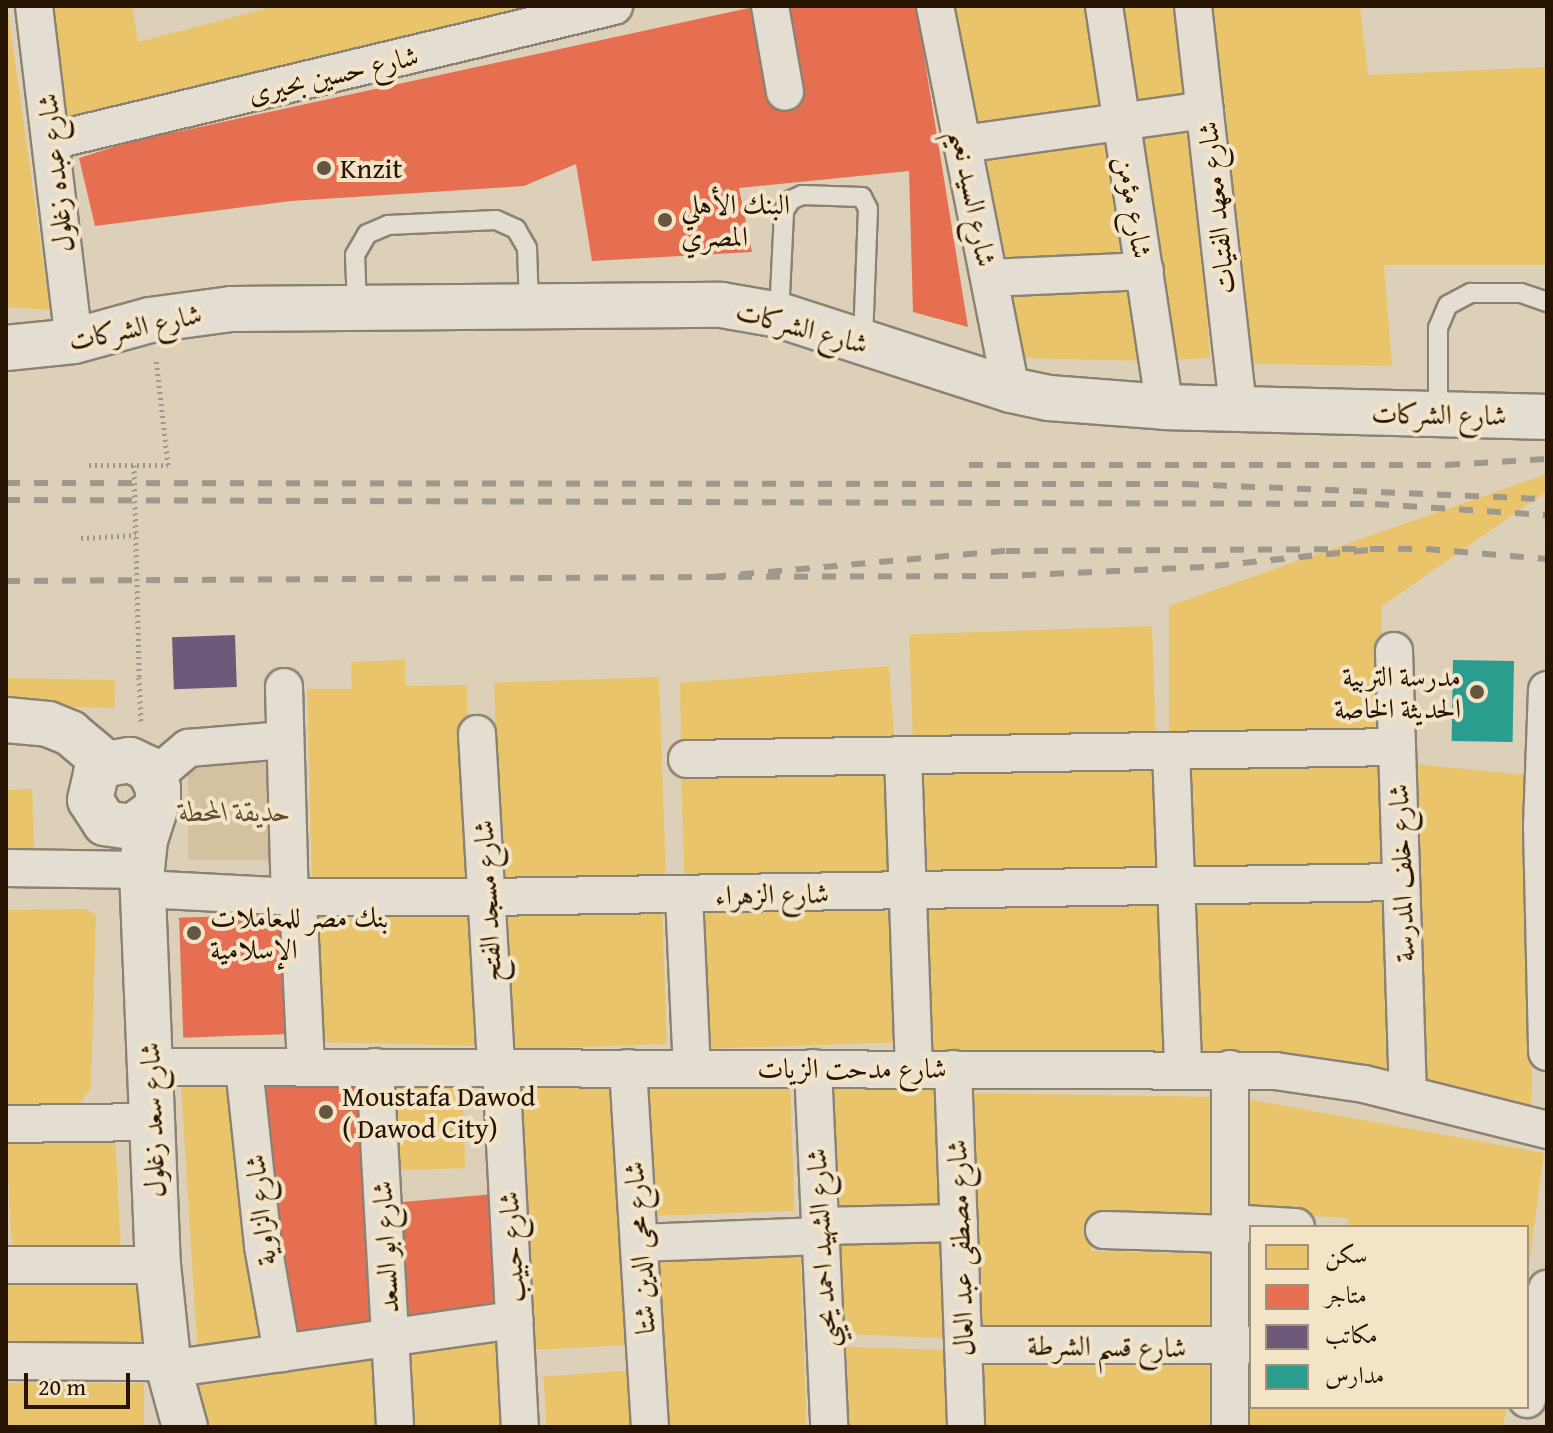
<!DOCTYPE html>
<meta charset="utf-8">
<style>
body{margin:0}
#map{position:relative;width:1553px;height:1433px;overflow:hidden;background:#ddd0b8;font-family:"Gentium Book Plus",Amiri,serif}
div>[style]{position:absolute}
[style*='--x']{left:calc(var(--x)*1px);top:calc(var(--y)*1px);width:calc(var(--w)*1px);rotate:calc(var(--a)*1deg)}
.green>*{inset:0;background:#d3c1a0;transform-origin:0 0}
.homes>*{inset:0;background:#e9c46a;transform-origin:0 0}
.shops>*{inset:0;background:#e76f51;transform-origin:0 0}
.offices>*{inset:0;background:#6d597a;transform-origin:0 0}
.schools>*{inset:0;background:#2a9d8f;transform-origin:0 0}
.path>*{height:5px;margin-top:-2.5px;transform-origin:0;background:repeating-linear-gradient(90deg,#9e988d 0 2px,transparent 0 6px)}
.roads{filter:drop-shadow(2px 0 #8c8272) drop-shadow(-2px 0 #8c8272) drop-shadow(0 2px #8c8272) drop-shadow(0 -2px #8c8272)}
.lane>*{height:18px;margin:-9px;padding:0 9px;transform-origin:9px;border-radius:9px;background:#e4ddd1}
.street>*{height:36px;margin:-18px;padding:0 18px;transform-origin:18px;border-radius:18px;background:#e4ddd1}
.secondary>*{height:44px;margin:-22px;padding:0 22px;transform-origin:22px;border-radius:22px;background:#e4ddd1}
.rail>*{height:6px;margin-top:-3px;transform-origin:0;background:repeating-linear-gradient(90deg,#9e988d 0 14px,transparent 0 28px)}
.path-bridge>*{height:5px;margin-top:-2.5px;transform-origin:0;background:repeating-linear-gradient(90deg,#9e988d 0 2px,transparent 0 6px)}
.dots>*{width:22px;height:22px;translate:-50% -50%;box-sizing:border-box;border:4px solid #f3e4c7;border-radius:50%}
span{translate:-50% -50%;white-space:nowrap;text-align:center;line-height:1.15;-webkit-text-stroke:8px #f3e4c7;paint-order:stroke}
.street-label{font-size:28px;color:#261400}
.poi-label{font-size:28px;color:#261400}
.left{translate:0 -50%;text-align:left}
.right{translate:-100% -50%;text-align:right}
.park-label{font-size:28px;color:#5f4c31;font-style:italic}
.frame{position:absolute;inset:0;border:8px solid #261400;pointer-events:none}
.legend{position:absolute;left:1249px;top:1225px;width:280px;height:184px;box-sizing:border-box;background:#f3e4c7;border:2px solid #a19177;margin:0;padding:10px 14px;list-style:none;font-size:24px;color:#261400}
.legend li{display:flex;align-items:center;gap:16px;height:40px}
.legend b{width:40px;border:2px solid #a19177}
.scale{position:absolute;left:24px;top:1373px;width:106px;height:36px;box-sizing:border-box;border:4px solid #261400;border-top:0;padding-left:10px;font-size:24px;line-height:28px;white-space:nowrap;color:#261400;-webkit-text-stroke:6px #f3e4c7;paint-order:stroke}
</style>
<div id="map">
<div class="green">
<i style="left:188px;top:762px;width:93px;height:98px"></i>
</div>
<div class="homes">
<i style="clip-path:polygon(48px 6px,132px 6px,138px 42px,276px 6px,594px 6px,69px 124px)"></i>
<i style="clip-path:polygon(947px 6px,1090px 6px,1107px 106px,970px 127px)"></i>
<i style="clip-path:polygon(1117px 6px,1172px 6px,1189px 100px,1134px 102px)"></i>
<i style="clip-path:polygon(1206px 6px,1360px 6px,1368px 75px,1547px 67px,1547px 265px,1384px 265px,1392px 366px,1247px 364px,1226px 111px)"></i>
<i style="clip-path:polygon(6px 11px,8px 11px,50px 310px,6px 307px)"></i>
<i style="clip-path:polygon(1112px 128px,1133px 256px,1005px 262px,980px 150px)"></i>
<i style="clip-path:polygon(1195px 133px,1210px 358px,1166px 360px,1154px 282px,1144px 136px)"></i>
<i style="clip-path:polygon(1139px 282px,1149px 361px,1021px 358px,1010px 286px)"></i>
<i style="clip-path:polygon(1547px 474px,1547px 491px,1382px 606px,1382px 739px,1169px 741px,1169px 606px)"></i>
<i style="left:1152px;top:626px;width:116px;height:243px;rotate:88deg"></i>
<i style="clip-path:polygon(405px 660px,405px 686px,467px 685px,472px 884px,312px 888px,307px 689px,352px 689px,351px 662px)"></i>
<i style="clip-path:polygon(889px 666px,895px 745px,681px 747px,680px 683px)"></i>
<i style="left:659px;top:677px;width:205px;height:165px;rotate:88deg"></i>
<i style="left:6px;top:678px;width:109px;height:28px;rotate:1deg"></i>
<i style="left:1382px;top:760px;width:110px;height:198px;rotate:89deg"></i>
<i style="clip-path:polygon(1402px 763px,1540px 776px,1531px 1117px,1416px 1080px)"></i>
<i style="left:1158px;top:765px;width:107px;height:244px;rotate:88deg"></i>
<i style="left:897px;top:772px;width:108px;height:216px;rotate:88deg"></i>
<i style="left:32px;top:789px;width:61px;height:26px;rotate:88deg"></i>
<i style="clip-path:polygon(1385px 893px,1390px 1076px,1189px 1054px,1183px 895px)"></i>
<i style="left:1163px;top:896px;width:160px;height:243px;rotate:89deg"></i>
<i style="left:900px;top:897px;width:145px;height:210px;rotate:88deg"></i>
<i style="left:662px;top:904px;width:140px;height:156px;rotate:88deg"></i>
<i style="clip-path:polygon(86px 909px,96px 915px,91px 1088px,76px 1109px,6px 1109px,6px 910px)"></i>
<i style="clip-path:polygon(307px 912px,469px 913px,480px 1046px,317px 1042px)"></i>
<i style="left:462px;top:1076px;width:92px;height:78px;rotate:88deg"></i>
<i style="left:620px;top:1077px;width:268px;height:101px;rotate:87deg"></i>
<i style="left:790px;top:1080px;width:131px;height:145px;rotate:88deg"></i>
<i style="left:946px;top:1081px;width:125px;height:123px;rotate:90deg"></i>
<i style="clip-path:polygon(181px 1085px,235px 1085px,269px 1349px,198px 1358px)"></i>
<i style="clip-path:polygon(965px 1093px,1217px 1097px,1219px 1221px,1092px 1219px,1091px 1251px,1220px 1254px,1222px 1346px,970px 1338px)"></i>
<i style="clip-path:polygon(1247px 1099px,1544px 1153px,1529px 1265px,1527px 1227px,1347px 1227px,1348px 1218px,1236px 1212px)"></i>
<i style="left:115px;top:1136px;width:119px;height:109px;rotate:87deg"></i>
<i style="clip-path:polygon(949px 1228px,958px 1339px,827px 1333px,826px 1231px)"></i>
<i style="left:1237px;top:1240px;width:14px;height:107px;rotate:4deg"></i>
<i style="left:800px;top:1242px;width:185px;height:143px;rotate:88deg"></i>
<i style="left:142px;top:1279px;width:76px;height:136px;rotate:89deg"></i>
<i style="clip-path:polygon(509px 1339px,512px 1427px,411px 1427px,401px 1353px)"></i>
<i style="left:827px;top:1346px;width:132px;height:81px;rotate:2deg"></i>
<i style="left:971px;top:1351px;width:254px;height:76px;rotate:2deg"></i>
<i style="clip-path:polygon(370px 1355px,380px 1427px,210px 1427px,190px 1380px)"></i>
<i style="clip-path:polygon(1242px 1366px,1251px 1366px,1251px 1407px,1507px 1407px,1503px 1427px,1244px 1427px)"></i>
<i style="left:637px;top:1370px;width:57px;height:94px;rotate:86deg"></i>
<i style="left:6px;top:1383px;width:138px;height:44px"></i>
</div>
<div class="shops">
<i style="clip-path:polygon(758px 6px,916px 6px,968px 327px,913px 312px,909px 171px,739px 188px,752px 252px,592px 261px,576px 164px,524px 186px,291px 201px,95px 226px,79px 158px,126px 143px)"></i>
<i style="left:286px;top:914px;width:120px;height:107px;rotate:88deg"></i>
<i style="clip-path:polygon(357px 1079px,375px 1325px,290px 1342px,257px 1084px)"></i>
<i style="left:494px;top:1194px;width:118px;height:106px;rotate:85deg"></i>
</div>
<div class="offices">
<i style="left:235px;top:635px;width:52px;height:63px;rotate:88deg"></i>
</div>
<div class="schools">
<i style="left:1453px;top:660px;width:61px;height:81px;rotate:1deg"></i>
</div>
<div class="path">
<i style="--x:89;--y:465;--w:79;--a:0"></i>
<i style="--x:168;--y:465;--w:108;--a:-96.4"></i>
<i style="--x:81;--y:538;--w:55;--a:-3.1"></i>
<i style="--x:139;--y:677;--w:46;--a:87.5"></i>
</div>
<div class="roads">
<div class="lane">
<i style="--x:357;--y:307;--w:52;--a:-92.2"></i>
<i style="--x:355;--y:255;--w:24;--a:-60"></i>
<i style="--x:367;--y:234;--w:23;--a:-23"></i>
<i style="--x:388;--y:225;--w:108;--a:-2.7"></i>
<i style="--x:496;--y:220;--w:22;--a:24"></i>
<i style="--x:516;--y:229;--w:22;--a:60"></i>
<i style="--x:527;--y:248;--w:57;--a:88"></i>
<i style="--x:779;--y:315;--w:104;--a:-87.2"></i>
<i style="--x:784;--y:211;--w:13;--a:-58"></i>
<i style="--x:791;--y:200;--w:12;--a:-24"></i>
<i style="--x:802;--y:195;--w:60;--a:1.9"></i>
<i style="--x:862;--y:197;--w:13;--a:63"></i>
<i style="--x:868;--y:209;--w:133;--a:92.2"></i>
<i style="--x:1438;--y:415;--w:87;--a:-90"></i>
<i style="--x:1438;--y:328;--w:25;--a:-67"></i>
<i style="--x:1448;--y:305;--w:26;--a:-28"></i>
<i style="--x:1471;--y:293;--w:50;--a:0"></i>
<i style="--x:1521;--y:293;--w:28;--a:19"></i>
</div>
<div class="street">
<i style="--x:34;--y:6;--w:337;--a:83.2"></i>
<i style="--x:770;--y:6;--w:87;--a:80.1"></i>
<i style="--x:935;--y:6;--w:391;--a:78.8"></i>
<i style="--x:1104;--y:6;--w:406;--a:81.4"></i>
<i style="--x:1193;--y:6;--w:406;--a:83.6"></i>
<i style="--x:51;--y:141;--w:579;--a:-13.48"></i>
<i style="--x:963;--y:144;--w:244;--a:-8"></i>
<i style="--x:990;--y:278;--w:155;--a:-2.6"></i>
<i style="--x:1394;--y:651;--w:444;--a:88.2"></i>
<i style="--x:284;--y:687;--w:210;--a:88.4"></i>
<i style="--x:1547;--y:690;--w:136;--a:92.1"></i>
<i style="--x:1542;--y:826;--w:226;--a:88.7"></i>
<i style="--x:477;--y:734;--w:334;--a:86.7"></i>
<i style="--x:1171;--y:751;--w:318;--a:87.8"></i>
<i style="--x:903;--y:755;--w:314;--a:88"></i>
<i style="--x:687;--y:759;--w:710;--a:-0.97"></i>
<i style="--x:154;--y:777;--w:45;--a:-40.5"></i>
<i style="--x:188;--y:748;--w:97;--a:-4.7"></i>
<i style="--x:6;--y:868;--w:136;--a:0.8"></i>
<i style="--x:143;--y:889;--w:155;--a:3"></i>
<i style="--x:298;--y:897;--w:189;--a:0"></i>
<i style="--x:487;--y:897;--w:914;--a:-0.94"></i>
<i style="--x:684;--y:895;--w:173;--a:87.4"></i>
<i style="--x:298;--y:897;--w:170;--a:87.3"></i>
<i style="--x:150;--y:1067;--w:1125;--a:0.2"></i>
<i style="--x:1275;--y:1071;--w:90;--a:8.3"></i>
<i style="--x:1364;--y:1084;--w:189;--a:14.1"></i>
<i style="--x:244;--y:1067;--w:180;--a:83.9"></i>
<i style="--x:263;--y:1246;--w:109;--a:79.9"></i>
<i style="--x:375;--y:1067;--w:361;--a:86.8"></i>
<i style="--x:501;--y:1067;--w:361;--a:87"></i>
<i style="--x:628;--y:1068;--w:360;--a:86.5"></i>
<i style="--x:813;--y:1068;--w:359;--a:87.4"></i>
<i style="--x:953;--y:1069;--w:358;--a:87.9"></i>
<i style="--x:1230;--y:1069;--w:358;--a:90"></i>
<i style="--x:6;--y:1124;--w:146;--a:-0.8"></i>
<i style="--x:1230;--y:1223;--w:66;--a:3.5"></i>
<i style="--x:820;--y:1226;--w:139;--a:-1.2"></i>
<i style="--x:1104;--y:1230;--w:125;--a:1.8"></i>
<i style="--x:639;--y:1243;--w:182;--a:-2.2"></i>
<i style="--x:6;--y:1265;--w:152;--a:0"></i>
<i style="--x:963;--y:1345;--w:288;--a:0"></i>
<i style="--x:6;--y:1361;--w:162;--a:0.4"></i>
<i style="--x:169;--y:1369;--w:349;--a:-8.1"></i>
<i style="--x:1527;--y:1399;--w:112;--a:-79.7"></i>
</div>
<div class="secondary">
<i style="--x:6;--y:348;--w:68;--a:-5.9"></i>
<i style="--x:74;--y:341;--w:79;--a:-15.4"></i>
<i style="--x:150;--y:320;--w:82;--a:-7.7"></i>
<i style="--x:231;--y:309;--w:490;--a:-0.5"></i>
<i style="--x:721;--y:305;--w:59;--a:9.8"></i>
<i style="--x:779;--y:315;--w:244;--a:17.9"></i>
<i style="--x:1011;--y:390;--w:39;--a:12"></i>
<i style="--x:1049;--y:398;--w:116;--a:4.4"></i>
<i style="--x:1165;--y:407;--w:382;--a:1.5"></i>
<i style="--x:6;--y:720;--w:42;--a:5.4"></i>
<i style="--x:48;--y:724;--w:24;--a:22"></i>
<i style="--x:70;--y:733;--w:48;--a:40"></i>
<i style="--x:154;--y:811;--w:27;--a:144"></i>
<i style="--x:132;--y:827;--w:27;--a:-172"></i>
<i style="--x:105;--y:823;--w:27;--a:-123"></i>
<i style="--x:90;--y:800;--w:28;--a:-77"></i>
<i style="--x:96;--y:773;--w:14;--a:-39"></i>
<i style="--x:107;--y:764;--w:23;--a:-10"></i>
<i style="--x:130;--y:760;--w:21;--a:25"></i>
<i style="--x:149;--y:769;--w:21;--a:65"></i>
<i style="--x:158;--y:788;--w:12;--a:90"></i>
<i style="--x:158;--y:800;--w:42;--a:108"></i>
<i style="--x:145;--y:840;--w:30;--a:96"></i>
<i style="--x:142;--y:870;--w:395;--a:87.7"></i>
<i style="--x:158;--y:1265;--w:105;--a:84"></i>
<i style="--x:169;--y:1369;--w:60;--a:74.6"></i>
</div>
</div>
<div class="rail">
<i style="--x:969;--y:465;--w:477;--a:0"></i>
<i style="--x:1446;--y:465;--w:101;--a:-3.4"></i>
<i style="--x:6;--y:483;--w:1179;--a:0.05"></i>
<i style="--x:1185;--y:484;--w:362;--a:2.4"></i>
<i style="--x:6;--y:500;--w:1369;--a:0.17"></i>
<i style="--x:1375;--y:504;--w:172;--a:3.7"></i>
<i style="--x:1368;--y:550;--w:165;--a:174.1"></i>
<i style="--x:1204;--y:567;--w:200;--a:177.4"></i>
<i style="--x:1004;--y:576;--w:292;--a:179.8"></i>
<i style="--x:712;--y:577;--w:295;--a:-5.1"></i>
<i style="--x:1006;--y:551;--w:420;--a:-0.3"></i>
<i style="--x:1426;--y:549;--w:121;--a:4.7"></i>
<i style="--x:6;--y:581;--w:706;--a:-0.32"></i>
</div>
<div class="path-bridge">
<i style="--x:134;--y:465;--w:212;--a:88.6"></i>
</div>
<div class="dots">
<i style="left:324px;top:168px;background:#665640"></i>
<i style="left:665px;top:220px;background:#665640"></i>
<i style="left:1477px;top:692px;background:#665640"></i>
<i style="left:194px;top:933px;background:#665640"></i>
<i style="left:326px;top:1112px;background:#665640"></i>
</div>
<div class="street-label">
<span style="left:333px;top:74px;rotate:-13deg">شارع حسين بحيرى</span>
<span style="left:55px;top:173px;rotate:-96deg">شارع عبده زغلول</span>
<span style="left:974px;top:198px;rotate:79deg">شارع السيد نعيم</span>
<span style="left:1135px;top:207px;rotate:81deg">شارع مؤمن</span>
<span style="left:1216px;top:208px;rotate:-96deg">شارع معهد الفتيات</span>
<span style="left:135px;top:327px;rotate:-12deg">شارع الشركات</span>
<span style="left:802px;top:327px;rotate:15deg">شارع الشركات</span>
<span style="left:1439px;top:414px;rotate:1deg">شارع الشركات</span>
<span style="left:1401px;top:873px;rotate:-92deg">شارع خلف المدرسة</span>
<span style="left:772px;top:894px;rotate:-1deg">شارع الزهراء</span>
<span style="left:487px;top:901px;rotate:-93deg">شارع مسجد الفتح</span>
<span style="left:852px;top:1068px">شارع مدحت الزيات</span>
<span style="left:152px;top:1120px;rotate:-92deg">شارع سعد زغلول</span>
<span style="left:260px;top:1210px;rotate:-96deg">شارع الزاوية</span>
<span style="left:385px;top:1247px;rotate:-93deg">شارع ابو السعد</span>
<span style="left:511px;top:1247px;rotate:-93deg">شارع حبيب</span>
<span style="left:639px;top:1248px;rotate:-94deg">شارع محى الدين شتا</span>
<span style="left:821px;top:1248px;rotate:-93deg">شارع الشهيد احمد يحيي</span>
<span style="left:960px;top:1248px;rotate:-92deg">شارع مصطفى عبد العال</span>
<span style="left:1107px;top:1346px;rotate:1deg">شارع قسم الشرطة</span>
</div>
<div class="poi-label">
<span class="left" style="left:340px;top:168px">Knzit</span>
<span class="left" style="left:681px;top:220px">البنك الأهلي<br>المصري</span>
<span class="right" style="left:1461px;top:692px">مدرسة التربية<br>الحديثة الخاصة</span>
<span class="left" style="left:210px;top:933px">بنك مصر للمعاملات<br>الإسلامية</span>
<span class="left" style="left:342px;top:1112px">Moustafa Dawod<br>( Dawod City)</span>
</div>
<div class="park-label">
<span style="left:235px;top:811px">حديقة المحطة</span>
</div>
<div class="frame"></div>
<ul class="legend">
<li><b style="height:22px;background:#e9c46a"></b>سكن</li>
<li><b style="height:22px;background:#e76f51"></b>متاجر</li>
<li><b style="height:22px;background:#6d597a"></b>مكاتب</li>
<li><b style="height:22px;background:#2a9d8f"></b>مدارس</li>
</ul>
<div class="scale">20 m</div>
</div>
